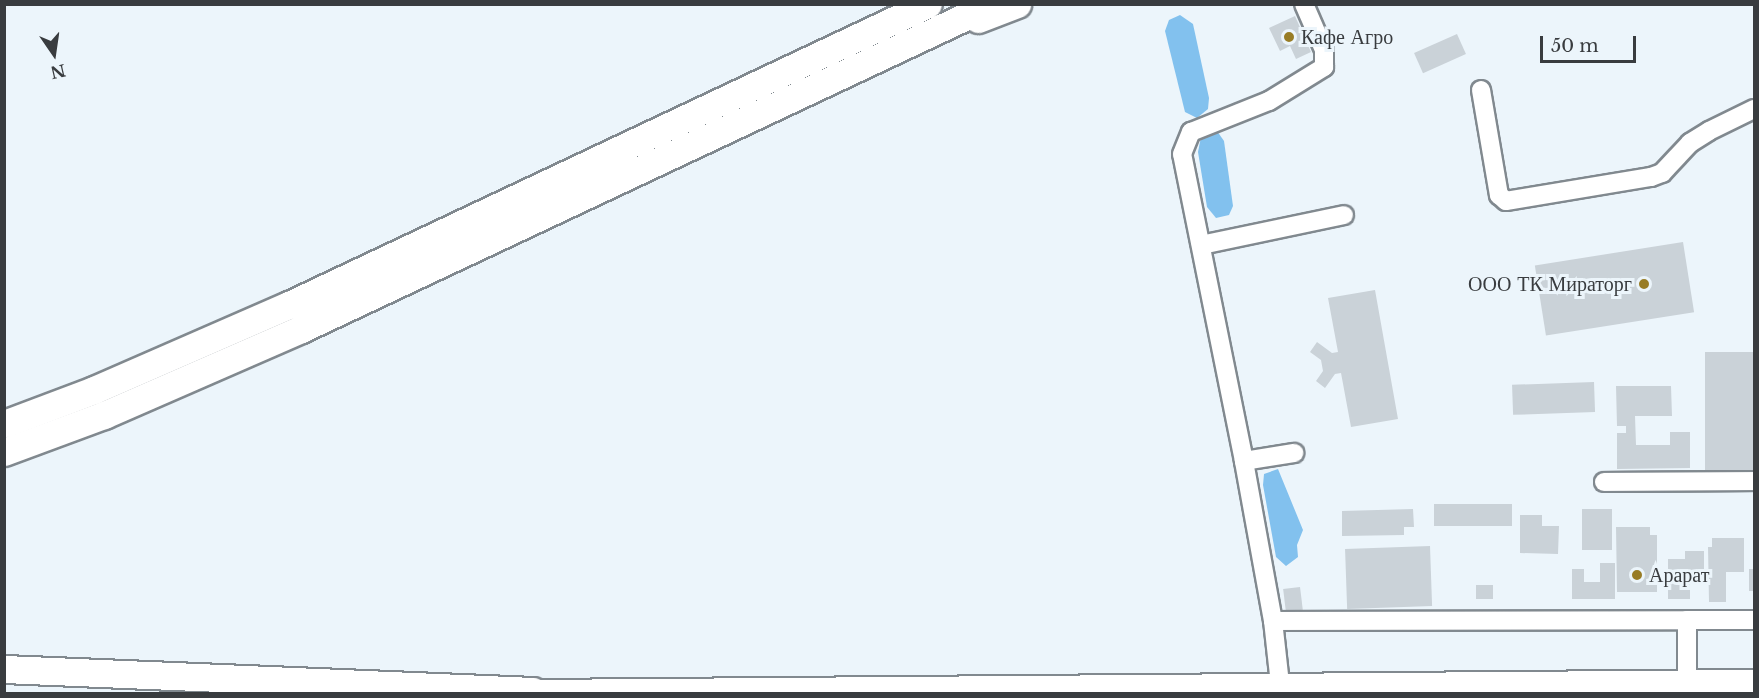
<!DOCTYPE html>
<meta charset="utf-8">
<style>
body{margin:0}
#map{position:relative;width:1759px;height:698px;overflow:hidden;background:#ecf5fb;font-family:"Libre Baskerville",serif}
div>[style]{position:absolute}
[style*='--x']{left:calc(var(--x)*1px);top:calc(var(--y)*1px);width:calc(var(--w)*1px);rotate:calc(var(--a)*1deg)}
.forest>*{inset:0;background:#82c1ee}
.building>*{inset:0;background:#cad2d8;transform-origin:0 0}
.roads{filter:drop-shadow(2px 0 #81898f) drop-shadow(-2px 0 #81898f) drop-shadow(0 2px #81898f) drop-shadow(0 -2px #81898f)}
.minor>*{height:18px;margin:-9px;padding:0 9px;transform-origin:9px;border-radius:9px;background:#fff}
.major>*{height:22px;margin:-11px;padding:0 11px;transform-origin:11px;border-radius:11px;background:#fff}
.highway>*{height:27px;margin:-13.5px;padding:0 13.5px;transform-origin:13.5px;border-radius:13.5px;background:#fff}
.dots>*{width:16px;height:16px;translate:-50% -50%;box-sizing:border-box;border:3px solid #ecf5fb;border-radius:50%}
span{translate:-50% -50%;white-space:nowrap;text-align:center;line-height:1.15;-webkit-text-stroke:6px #ecf5fb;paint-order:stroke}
.poi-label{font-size:20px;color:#393c3f}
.left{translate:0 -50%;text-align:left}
.right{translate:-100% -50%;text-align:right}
.frame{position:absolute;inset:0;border:6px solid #393c3f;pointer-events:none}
.north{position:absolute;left:24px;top:24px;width:60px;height:60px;-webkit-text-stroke:4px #ecf5fb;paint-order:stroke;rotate:167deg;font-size:16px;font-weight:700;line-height:24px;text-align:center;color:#393c3f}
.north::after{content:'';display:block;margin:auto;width:21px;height:27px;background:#393c3f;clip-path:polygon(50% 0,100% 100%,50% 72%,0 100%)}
.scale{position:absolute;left:1540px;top:36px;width:96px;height:27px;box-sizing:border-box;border:3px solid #393c3f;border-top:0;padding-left:8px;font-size:18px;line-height:21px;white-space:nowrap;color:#393c3f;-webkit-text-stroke:4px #ecf5fb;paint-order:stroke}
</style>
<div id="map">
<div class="forest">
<i style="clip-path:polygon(1180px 15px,1193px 24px,1209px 98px,1208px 109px,1197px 118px,1185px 112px,1165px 31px,1169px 20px)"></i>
<i style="clip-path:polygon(1217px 131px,1224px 141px,1233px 206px,1229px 215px,1216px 218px,1207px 207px,1198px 152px,1201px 137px)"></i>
<i style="clip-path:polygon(1278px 469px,1303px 530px,1297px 545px,1298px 557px,1286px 566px,1276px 557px,1263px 485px,1264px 474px)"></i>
</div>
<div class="building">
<i style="clip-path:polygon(1295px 16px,1311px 52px,1296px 59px,1290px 46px,1280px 51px,1269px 28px)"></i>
<i style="left:1457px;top:34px;width:22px;height:47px;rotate:66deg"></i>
<i style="left:1683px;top:242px;width:71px;height:150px;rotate:81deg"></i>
<i style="clip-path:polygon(1375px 290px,1398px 419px,1351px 427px,1341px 373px,1335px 374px,1325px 388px,1316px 381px,1323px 371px,1321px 360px,1310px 352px,1317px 342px,1332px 353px,1338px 352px,1328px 298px)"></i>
<i style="left:1754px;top:352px;width:119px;height:49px;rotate:90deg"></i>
<i style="left:1594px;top:382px;width:30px;height:82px;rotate:88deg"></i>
<i style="clip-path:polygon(1616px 386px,1671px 386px,1672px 416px,1635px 416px,1636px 445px,1670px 445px,1670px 432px,1690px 432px,1690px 468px,1617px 469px,1617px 433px,1626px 433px,1626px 426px,1617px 426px)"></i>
<i style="left:1512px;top:504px;width:22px;height:78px;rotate:90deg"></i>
<i style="clip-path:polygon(1413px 509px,1414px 527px,1404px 527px,1404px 535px,1342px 536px,1342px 511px)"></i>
<i style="left:1582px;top:509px;width:30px;height:41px"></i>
<i style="clip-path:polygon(1520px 515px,1542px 515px,1542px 526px,1559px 526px,1558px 554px,1520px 553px)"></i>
<i style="clip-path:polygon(1616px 527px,1650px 527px,1650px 535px,1657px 535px,1657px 592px,1617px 592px)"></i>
<i style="clip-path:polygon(1712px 538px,1744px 538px,1744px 572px,1726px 572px,1726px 602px,1709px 602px,1708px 547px,1712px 547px)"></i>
<i style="left:1430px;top:546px;width:60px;height:85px;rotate:88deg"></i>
<i style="clip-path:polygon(1685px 551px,1704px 551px,1704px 579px,1690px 580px,1690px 599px,1668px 599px,1668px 559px,1685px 559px)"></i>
<i style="clip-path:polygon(1600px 563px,1615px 563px,1615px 599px,1572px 599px,1572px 569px,1584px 569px,1584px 582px,1600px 582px)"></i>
<i style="left:1749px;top:569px;width:5px;height:22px"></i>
<i style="left:1476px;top:585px;width:17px;height:14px"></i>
<i style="left:1300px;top:587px;width:23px;height:17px;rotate:83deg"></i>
</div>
<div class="roads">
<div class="minor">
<i style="--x:1481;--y:90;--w:107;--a:80.3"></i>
<i style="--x:1499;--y:195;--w:9;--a:41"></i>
<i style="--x:1506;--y:201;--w:147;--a:-9.4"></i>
<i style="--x:1651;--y:177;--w:12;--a:-20"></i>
<i style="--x:1662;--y:173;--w:41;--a:-47"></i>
<i style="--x:1690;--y:143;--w:22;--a:-32"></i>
<i style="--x:1709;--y:131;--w:50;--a:-26.1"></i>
<i style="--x:1201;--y:245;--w:146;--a:-11.8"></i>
<i style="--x:1244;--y:461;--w:51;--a:-9.1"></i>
<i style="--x:1604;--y:482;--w:150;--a:-0.4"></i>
<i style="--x:1273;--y:621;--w:414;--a:-0.1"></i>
<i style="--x:1687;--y:682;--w:62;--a:-90"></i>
<i style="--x:1687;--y:620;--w:67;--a:0"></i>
<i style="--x:1280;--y:684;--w:63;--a:-96.3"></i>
<i style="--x:1273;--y:621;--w:163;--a:-100.3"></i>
<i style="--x:1244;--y:461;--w:313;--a:-101.4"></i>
<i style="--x:1182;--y:154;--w:24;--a:-68"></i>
<i style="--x:1191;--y:132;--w:84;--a:-21.7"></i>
<i style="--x:1269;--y:101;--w:65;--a:-31.7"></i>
<i style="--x:1324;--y:67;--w:17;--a:-90"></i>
<i style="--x:1324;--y:50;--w:50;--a:-113.5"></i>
</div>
<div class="major">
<i style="--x:533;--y:691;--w:1221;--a:-0.47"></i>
</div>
<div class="highway">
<i style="--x:978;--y:19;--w:42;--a:-21"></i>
<i style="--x:4;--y:424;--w:96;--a:-20.7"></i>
<i style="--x:94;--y:390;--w:213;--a:-23.6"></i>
<i style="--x:289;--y:305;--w:706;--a:-25.22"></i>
<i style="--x:4;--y:452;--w:107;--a:-20.3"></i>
<i style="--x:104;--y:415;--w:215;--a:-23.6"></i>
<i style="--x:301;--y:329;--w:764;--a:-25.19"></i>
<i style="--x:4;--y:669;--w:529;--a:2.38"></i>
</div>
</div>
<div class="dots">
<i style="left:1289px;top:37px;background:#987c25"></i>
<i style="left:1644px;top:284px;background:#987c25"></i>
<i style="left:1637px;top:575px;background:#987c25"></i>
</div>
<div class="poi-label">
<span class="left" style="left:1301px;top:37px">Кафе Агро</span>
<span class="right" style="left:1632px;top:284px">ООО ТК Мираторг</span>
<span class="left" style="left:1649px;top:575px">Арарат</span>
</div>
<div class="frame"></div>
<div class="north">N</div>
<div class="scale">50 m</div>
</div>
